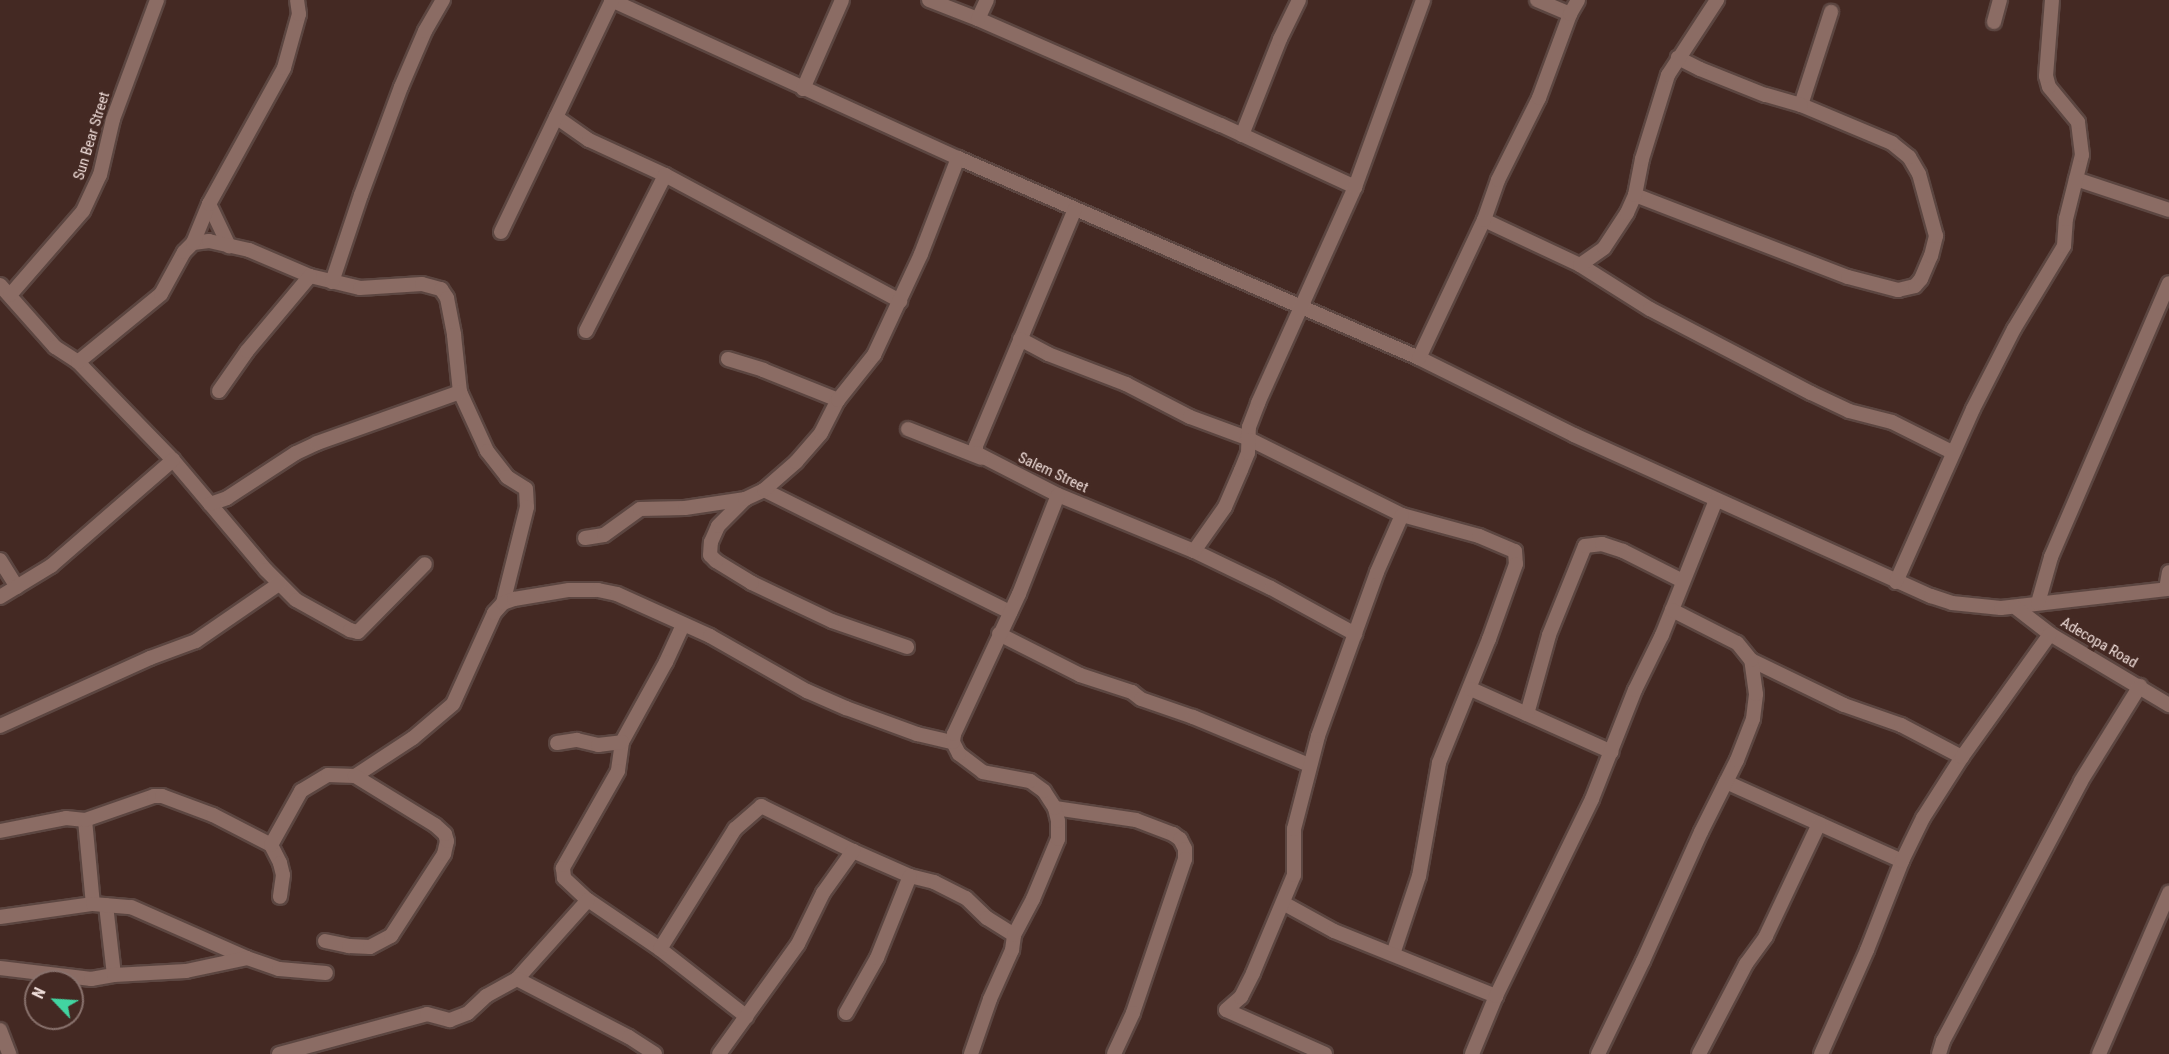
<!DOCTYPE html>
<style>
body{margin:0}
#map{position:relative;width:2169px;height:1054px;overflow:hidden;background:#442923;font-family:"Roboto Condensed",sans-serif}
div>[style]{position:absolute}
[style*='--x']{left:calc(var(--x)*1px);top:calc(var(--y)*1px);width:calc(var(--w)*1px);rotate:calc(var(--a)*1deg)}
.roads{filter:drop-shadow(2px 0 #5c4641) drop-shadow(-2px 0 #5c4641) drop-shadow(0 2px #5c4641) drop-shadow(0 -2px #5c4641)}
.minor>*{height:14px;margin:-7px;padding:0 7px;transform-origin:7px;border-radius:7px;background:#8b6c64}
span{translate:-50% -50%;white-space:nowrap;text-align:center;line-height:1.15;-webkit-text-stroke:6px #442923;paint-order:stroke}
.street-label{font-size:15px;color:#efddd9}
.north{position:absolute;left:24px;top:970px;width:60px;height:60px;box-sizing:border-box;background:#442923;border:2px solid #88716c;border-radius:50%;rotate:295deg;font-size:16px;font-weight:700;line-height:24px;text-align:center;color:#efddd9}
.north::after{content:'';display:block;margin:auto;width:21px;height:27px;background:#42d4a1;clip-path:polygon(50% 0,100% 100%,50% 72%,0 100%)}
</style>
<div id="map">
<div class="roads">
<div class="minor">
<i style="--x:611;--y:0;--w:381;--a:24.5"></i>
<i style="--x:958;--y:158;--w:503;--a:23.45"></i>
<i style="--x:1419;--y:358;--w:173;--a:26.4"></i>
<i style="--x:1574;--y:435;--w:392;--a:24.3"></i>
<i style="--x:1931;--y:596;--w:22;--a:18"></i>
<i style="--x:1952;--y:603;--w:49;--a:5.8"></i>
<i style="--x:2001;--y:608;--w:169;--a:-6.5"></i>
<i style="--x:929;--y:0;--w:53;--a:21.2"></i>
<i style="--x:978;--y:19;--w:265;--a:23.6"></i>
<i style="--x:1221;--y:125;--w:148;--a:24.8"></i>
<i style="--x:1537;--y:0;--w:36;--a:23"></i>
<i style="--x:978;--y:19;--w:21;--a:-65"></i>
<i style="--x:1994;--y:22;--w:23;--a:-75"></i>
<i style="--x:803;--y:89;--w:97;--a:-66.3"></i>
<i style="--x:1801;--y:105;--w:98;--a:-72.1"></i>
<i style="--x:556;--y:117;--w:40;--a:34.9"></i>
<i style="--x:589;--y:140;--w:84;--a:24.7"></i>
<i style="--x:665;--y:175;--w:267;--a:28.2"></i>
<i style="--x:1242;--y:135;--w:103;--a:-68.4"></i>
<i style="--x:1280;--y:39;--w:43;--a:-64"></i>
<i style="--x:2076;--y:179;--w:98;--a:18.4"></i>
<i style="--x:1635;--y:195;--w:228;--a:21.1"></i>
<i style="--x:1848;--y:277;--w:52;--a:14.6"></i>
<i style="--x:1898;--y:290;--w:17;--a:-13"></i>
<i style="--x:1915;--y:286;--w:9;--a:-49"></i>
<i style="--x:1921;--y:279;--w:25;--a:-67"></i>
<i style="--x:1931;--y:256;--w:21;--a:-76"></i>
<i style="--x:1936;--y:236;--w:64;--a:-105.3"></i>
<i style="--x:1919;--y:174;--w:20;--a:-120"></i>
<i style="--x:1909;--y:157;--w:22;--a:-141"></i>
<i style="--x:1892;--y:143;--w:99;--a:-157.3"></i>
<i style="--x:1801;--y:105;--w:37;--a:-164"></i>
<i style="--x:1765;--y:95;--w:70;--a:-158.2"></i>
<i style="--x:1700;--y:69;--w:25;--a:-153"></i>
<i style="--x:209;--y:204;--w:47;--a:64.5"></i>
<i style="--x:1075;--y:209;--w:257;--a:112.7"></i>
<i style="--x:976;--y:446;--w:7;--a:90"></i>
<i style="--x:976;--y:453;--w:92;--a:27.1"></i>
<i style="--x:1058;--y:495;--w:147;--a:22.4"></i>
<i style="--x:1194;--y:551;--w:85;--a:25.7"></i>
<i style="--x:1271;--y:588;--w:96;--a:28.7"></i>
<i style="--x:1484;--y:220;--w:106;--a:25.1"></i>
<i style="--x:1580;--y:265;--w:83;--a:32.2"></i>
<i style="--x:1650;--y:309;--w:182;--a:27.6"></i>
<i style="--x:1811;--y:393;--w:42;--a:25.3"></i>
<i style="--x:1849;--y:411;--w:44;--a:14.3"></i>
<i style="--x:1892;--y:422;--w:67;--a:26.6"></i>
<i style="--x:501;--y:232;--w:257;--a:-64.4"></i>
<i style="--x:193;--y:243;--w:16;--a:-7"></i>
<i style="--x:209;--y:241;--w:41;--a:12.7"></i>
<i style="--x:249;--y:250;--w:66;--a:23.1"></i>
<i style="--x:310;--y:276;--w:51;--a:13.5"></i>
<i style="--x:360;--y:288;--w:62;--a:-3.7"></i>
<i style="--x:422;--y:284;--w:20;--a:15"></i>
<i style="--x:441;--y:289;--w:11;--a:56"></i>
<i style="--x:447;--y:298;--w:38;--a:79"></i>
<i style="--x:454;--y:335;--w:57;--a:84"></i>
<i style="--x:460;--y:392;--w:65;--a:65.4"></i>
<i style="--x:487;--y:451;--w:33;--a:52"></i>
<i style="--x:507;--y:477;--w:22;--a:32"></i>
<i style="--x:526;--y:489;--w:18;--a:87"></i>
<i style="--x:527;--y:507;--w:99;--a:104"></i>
<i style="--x:1580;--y:265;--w:29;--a:-35"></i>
<i style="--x:1604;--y:248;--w:42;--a:-56.7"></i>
<i style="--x:1627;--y:213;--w:20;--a:-66"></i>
<i style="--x:1635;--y:195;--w:37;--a:-79"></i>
<i style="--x:1642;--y:159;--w:88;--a:-72.8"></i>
<i style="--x:1668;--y:75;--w:90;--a:-56.8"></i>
<i style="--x:332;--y:282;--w:92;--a:-71.6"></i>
<i style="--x:361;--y:195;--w:115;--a:-69.7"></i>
<i style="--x:401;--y:87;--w:61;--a:-66.8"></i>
<i style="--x:425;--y:31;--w:36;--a:-60"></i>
<i style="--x:0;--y:285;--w:83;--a:48.4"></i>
<i style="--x:55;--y:347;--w:27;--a:33"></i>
<i style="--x:78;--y:362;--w:136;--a:45.9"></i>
<i style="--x:173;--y:460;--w:144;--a:49.8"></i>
<i style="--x:266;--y:570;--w:42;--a:45"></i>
<i style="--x:296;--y:600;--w:62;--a:29.1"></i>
<i style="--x:350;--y:630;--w:8;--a:14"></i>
<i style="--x:358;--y:632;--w:95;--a:-45.4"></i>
<i style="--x:10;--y:295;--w:111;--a:-49"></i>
<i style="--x:83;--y:211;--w:40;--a:-65"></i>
<i style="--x:100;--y:175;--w:57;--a:-76.9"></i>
<i style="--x:113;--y:119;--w:127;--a:-69.7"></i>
<i style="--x:586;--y:331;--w:175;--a:-63.1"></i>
<i style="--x:1020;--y:339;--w:32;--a:28"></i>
<i style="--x:1048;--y:354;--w:84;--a:21"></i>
<i style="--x:1126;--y:384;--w:72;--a:27.3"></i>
<i style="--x:1190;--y:417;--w:61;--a:20.2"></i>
<i style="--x:1247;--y:438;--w:173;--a:26.4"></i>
<i style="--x:1402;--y:515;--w:80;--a:15.3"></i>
<i style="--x:1479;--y:536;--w:39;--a:23"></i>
<i style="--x:1515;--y:551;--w:13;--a:86"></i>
<i style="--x:1516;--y:564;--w:80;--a:109.8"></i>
<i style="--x:1489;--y:639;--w:134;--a:112"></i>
<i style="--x:1439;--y:763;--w:115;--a:100"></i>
<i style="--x:1419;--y:876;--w:82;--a:108.4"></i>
<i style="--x:1419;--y:358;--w:153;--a:-64.8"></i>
<i style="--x:1484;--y:220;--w:42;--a:-70.7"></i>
<i style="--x:1498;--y:180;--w:92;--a:-63.4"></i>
<i style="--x:1539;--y:98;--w:90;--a:-69.7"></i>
<i style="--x:1570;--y:14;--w:16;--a:-60"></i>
<i style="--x:728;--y:359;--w:37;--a:17"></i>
<i style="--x:763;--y:370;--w:81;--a:21.8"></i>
<i style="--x:78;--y:362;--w:107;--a:-39.3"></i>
<i style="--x:161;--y:294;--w:48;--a:-61.3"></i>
<i style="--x:184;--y:252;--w:13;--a:-45"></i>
<i style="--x:193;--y:243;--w:42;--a:-67.7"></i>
<i style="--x:209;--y:204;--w:155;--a:-61.1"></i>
<i style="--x:284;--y:68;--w:56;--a:-74.5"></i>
<i style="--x:299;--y:14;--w:14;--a:-98"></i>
<i style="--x:219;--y:391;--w:49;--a:-55"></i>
<i style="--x:247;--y:351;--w:98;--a:-50"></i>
<i style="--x:908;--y:429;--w:79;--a:21.4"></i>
<i style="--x:764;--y:490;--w:275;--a:26.4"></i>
<i style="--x:210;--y:504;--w:18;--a:-19"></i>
<i style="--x:227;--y:498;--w:82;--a:-33.1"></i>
<i style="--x:296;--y:453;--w:23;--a:-25"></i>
<i style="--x:317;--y:443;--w:152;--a:-19.6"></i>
<i style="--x:585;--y:538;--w:19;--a:-9"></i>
<i style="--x:604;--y:535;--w:44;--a:-35.8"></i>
<i style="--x:640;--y:509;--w:45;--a:-1.3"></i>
<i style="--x:685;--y:508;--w:61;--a:-8.5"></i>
<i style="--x:1194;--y:551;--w:54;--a:-54.8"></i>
<i style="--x:1225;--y:507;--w:40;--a:-66.6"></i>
<i style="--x:1241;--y:470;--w:18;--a:-68"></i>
<i style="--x:1248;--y:453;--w:26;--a:-88"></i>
<i style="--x:1249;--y:427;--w:26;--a:-69"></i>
<i style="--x:1258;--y:403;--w:237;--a:-65.8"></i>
<i style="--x:1355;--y:187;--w:199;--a:-70"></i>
<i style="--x:0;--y:560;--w:32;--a:58"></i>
<i style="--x:1896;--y:582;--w:189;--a:-66"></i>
<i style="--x:1973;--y:409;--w:90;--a:-62.9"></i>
<i style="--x:2014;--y:329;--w:97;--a:-58.9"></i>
<i style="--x:2064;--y:246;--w:27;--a:-86"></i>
<i style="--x:2066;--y:219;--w:66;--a:-76"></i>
<i style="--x:2082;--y:155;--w:33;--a:-97"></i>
<i style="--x:2078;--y:122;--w:45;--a:-129.6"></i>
<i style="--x:2049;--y:87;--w:11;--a:-105"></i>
<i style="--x:2046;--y:76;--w:76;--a:-85.5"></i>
<i style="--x:2166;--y:589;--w:17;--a:-80"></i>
<i style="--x:0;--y:597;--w:60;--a:-31.3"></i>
<i style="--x:51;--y:566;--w:162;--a:-41"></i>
<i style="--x:2038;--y:603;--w:48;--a:-74.2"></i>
<i style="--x:2051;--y:557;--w:298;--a:-66.7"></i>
<i style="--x:2015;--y:607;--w:44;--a:37.6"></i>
<i style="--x:2050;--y:634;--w:139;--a:30.8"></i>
<i style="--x:683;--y:625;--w:41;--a:114.7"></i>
<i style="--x:666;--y:662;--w:91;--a:118.8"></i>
<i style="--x:622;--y:742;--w:29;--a:98"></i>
<i style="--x:618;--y:771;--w:112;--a:119.6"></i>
<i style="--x:563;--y:868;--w:10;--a:84"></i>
<i style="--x:564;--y:878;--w:33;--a:43"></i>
<i style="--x:588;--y:900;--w:87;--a:34.2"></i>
<i style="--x:660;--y:949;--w:110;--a:38"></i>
<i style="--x:999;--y:634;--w:91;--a:26.8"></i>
<i style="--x:1080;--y:675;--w:55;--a:18.1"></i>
<i style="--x:1132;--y:692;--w:11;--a:38"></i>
<i style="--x:1141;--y:699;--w:55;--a:19.1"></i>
<i style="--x:1193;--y:717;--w:126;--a:22.5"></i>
<i style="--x:907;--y:647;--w:79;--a:-160.9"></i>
<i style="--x:832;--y:621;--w:89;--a:-154.6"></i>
<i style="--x:752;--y:583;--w:42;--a:-148.6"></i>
<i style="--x:716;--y:561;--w:8;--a:-135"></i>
<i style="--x:710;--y:555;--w:13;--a:-86"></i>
<i style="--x:711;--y:542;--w:17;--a:-66"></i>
<i style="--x:718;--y:526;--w:38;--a:-45"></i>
<i style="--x:745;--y:499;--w:21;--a:-25"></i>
<i style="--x:764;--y:490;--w:43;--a:-41.2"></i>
<i style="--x:796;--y:462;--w:38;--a:-49"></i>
<i style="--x:821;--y:433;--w:37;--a:-63"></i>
<i style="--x:838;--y:400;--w:58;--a:-51.3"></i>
<i style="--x:874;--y:355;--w:111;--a:-65"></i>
<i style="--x:921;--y:254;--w:103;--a:-68.9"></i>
<i style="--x:1751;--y:660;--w:103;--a:25.8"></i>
<i style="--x:1844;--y:705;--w:60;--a:19.3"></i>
<i style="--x:1901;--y:725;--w:69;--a:27.7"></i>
<i style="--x:1471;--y:689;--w:154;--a:24.1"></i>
<i style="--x:1527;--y:714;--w:82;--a:-74.4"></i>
<i style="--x:1549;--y:635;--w:96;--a:-68"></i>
<i style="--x:1585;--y:546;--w:17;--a:-7"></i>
<i style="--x:1602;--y:544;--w:22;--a:18"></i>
<i style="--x:1623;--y:551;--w:67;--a:26.6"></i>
<i style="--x:0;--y:726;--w:165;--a:-24.4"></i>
<i style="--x:150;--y:658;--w:49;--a:-20.3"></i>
<i style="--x:196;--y:641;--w:101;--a:-34.5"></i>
<i style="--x:557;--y:743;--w:20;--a:-9"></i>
<i style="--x:577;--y:740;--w:22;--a:13"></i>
<i style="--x:598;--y:745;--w:24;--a:-7"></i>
<i style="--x:1726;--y:782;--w:193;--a:24.2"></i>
<i style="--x:1055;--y:808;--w:82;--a:8.4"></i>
<i style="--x:1136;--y:820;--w:40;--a:21"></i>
<i style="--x:1173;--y:834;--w:9;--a:36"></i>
<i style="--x:1180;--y:839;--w:11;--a:63"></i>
<i style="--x:1185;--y:849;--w:10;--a:90"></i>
<i style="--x:1185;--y:859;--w:163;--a:108.7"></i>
<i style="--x:1133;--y:1013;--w:45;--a:114.9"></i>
<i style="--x:85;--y:820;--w:84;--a:84.6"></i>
<i style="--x:0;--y:831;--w:67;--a:-11.1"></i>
<i style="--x:66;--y:818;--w:19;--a:6"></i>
<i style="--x:85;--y:820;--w:73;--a:-19.2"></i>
<i style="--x:154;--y:796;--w:8;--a:0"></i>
<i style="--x:162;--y:796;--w:54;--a:20.4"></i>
<i style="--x:213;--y:815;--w:65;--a:27.3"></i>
<i style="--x:271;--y:845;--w:20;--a:63"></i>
<i style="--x:280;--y:863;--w:12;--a:76"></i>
<i style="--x:283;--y:875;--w:22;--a:98"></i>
<i style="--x:271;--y:845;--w:62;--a:-60.9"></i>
<i style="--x:301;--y:791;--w:31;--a:-31"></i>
<i style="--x:328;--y:775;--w:27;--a:2"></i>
<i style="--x:355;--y:776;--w:69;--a:-33.2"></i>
<i style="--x:413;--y:738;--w:52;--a:-40.4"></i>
<i style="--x:453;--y:704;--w:100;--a:-65.7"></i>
<i style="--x:494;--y:613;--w:13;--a:-48"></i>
<i style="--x:503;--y:603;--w:12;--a:-20"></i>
<i style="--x:514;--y:599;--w:56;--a:-9.3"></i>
<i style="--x:569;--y:590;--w:29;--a:0"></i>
<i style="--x:598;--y:590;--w:19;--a:12"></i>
<i style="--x:617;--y:594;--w:102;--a:24.3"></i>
<i style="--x:710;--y:636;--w:112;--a:29.6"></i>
<i style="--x:807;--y:691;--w:43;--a:23.6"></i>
<i style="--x:846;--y:708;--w:76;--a:20.1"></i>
<i style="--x:917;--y:734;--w:37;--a:13"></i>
<i style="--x:1283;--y:903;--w:58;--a:28.8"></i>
<i style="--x:1334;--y:931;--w:175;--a:21.9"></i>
<i style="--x:106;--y:905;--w:70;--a:83.5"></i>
<i style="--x:0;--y:917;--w:94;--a:-8"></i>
<i style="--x:93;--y:904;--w:38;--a:5"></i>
<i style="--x:131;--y:907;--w:127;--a:23.7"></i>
<i style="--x:247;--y:958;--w:34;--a:19"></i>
<i style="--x:279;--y:969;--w:47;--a:4.9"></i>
<i style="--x:325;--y:941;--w:25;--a:12"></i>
<i style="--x:349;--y:946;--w:21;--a:3"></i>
<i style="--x:370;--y:947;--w:24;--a:-28"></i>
<i style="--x:391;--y:936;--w:98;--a:-57.1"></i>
<i style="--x:444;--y:854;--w:13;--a:-77"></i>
<i style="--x:447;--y:841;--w:7;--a:-106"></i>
<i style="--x:445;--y:834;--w:13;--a:-138"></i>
<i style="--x:435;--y:825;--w:94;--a:-148.5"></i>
<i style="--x:660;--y:949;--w:142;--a:-58"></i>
<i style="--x:735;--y:829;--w:35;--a:-41"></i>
<i style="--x:761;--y:806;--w:102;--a:26.1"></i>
<i style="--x:853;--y:851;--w:62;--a:23.7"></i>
<i style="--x:910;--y:876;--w:25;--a:14"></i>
<i style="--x:934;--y:882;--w:36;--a:27"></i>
<i style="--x:966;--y:898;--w:29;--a:44"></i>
<i style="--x:987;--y:918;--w:32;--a:32"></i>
<i style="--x:0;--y:968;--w:92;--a:6.9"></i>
<i style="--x:91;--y:979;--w:23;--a:-10"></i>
<i style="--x:114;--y:975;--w:72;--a:-3.2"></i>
<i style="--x:186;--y:971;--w:62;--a:-12"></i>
<i style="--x:517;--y:979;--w:106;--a:-48.1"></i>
<i style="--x:846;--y:1013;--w:63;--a:-60.6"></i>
<i style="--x:877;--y:958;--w:88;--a:-68.1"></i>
<i style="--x:0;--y:1030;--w:26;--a:69"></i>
<i style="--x:279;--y:1054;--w:153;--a:-15.1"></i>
<i style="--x:427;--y:1014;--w:24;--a:15"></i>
<i style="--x:450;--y:1020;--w:19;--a:-21"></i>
<i style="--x:468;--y:1013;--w:25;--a:-43"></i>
<i style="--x:486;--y:996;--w:35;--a:-29"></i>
<i style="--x:517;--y:979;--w:126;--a:27.4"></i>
<i style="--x:629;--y:1037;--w:31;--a:33"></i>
<i style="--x:719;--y:1054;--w:135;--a:-54.3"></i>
<i style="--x:798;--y:944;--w:57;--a:-63.9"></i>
<i style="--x:823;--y:893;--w:52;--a:-54.5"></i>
<i style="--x:971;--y:1054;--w:58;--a:-70.9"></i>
<i style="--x:990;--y:999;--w:54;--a:-65.8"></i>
<i style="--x:1012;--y:950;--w:15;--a:-82"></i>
<i style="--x:1014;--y:935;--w:41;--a:-62.2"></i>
<i style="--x:1033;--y:899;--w:65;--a:-67.4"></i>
<i style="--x:1058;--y:839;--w:18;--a:-90"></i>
<i style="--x:1058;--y:821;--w:13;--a:-103"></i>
<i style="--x:1055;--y:808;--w:20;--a:-123"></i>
<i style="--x:1044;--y:791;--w:17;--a:-144"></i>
<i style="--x:1030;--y:781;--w:48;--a:-169.2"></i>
<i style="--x:983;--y:772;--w:30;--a:-143"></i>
<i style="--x:959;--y:754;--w:13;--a:-117"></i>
<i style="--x:953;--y:742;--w:8;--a:-83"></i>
<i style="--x:954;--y:734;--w:154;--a:-65.1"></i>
<i style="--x:1019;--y:594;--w:106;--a:-68.5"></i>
<i style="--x:1325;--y:1054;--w:108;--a:-156"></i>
<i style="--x:1226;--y:1010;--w:20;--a:-41"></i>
<i style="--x:1241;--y:997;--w:27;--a:-63"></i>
<i style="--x:1253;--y:973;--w:106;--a:-67.3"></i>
<i style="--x:1294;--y:875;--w:46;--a:-90"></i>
<i style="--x:1294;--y:829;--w:96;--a:-75.5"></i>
<i style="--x:1318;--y:736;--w:174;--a:-70.2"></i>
<i style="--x:1377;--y:572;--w:62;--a:-66.3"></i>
<i style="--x:1472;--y:1054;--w:63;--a:-67.5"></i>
<i style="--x:1496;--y:996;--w:219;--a:-64"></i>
<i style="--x:1592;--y:799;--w:117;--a:-68.5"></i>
<i style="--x:1635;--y:690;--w:61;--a:-63.9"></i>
<i style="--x:1662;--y:635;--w:145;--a:-68.2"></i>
<i style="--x:1598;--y:1054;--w:103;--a:-64.2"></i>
<i style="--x:1643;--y:961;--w:141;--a:-65.8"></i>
<i style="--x:1701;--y:832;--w:80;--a:-63.4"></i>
<i style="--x:1737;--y:760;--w:44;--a:-68.7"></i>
<i style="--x:1753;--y:719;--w:25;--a:-83"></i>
<i style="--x:1756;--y:694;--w:34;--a:-98"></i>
<i style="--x:1751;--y:660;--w:22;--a:-129"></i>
<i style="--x:1737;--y:643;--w:73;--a:-153.1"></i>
<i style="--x:1699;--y:1054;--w:102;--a:-62.4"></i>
<i style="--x:1746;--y:964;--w:34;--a:-54"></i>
<i style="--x:1766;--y:936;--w:124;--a:-64.7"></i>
<i style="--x:1821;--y:1054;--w:114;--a:-66.1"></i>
<i style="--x:1867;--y:950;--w:96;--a:-68.5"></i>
<i style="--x:1902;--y:861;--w:48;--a:-64"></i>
<i style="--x:1923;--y:818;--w:72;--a:-57.4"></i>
<i style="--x:1962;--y:757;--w:151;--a:-54.4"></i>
<i style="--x:1939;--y:1054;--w:14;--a:-73"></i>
<i style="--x:1943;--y:1041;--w:294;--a:-62"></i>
<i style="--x:2081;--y:781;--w:112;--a:-58.2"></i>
<i style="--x:2099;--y:1054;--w:176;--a:-66.5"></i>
</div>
</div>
<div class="street-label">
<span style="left:92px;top:136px;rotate:-73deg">Sun Bear Street</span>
<span style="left:1053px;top:473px;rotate:25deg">Salem Street</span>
<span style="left:2099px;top:643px;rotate:30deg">Adecopa Road</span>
</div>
<div class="north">N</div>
</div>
